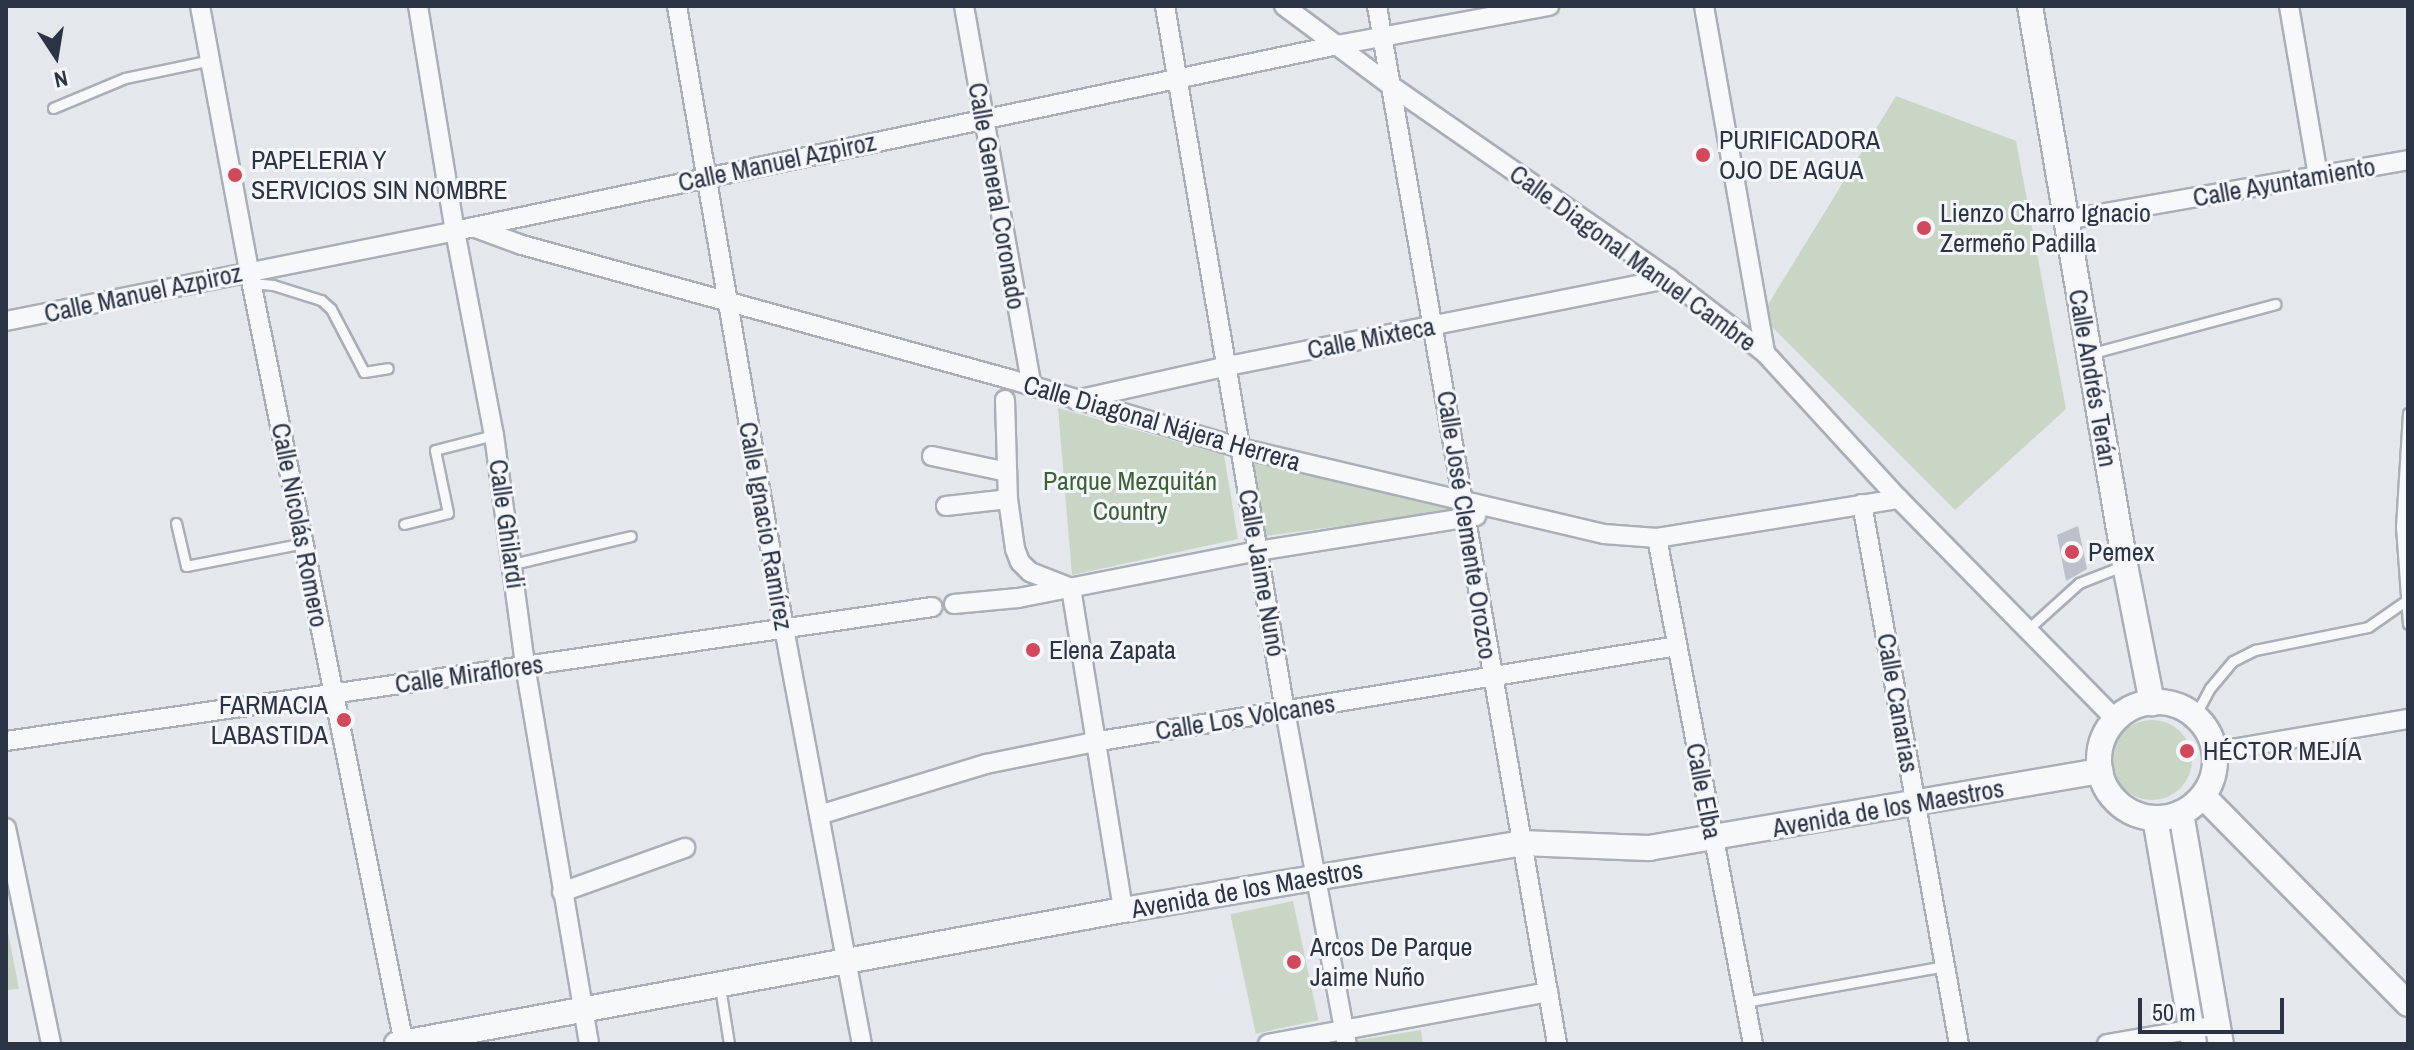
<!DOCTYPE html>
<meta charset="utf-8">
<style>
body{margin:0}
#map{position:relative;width:2414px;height:1050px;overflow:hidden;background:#e4e7ec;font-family:"Archivo Narrow",sans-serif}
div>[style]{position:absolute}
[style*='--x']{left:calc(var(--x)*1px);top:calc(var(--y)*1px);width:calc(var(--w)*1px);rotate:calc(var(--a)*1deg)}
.green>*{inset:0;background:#c9d6c5;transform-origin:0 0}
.round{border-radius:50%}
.building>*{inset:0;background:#bbc0ca}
.roads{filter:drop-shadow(2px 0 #a9aeb7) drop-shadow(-2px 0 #a9aeb7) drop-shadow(0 2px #a9aeb7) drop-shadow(0 -2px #a9aeb7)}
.service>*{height:9px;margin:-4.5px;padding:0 4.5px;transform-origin:4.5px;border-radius:4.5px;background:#f7f8fa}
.minor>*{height:18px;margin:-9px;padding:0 9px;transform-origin:9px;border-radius:9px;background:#f7f8fa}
.tertiary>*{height:24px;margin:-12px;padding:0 12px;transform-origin:12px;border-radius:12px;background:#f7f8fa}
.tertiary>.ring{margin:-12px;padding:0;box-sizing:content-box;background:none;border:24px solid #f7f8fa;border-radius:50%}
.dots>*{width:22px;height:22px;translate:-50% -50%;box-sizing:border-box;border:4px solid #f4f6f9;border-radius:50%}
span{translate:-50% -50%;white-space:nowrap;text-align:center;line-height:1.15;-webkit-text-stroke:6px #f4f6f9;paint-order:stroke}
.poi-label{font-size:26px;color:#2b3445}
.left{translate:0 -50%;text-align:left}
.right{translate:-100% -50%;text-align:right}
.street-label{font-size:26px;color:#2b3445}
.park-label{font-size:26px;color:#3f6138}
.frame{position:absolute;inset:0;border:8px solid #2b3445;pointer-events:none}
.north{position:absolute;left:16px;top:16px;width:80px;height:80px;-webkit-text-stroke:6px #f4f6f9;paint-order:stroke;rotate:168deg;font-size:22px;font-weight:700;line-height:32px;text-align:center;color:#2b3445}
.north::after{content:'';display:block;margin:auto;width:28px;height:36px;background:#2b3445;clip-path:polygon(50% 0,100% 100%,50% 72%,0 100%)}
.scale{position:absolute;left:2138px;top:998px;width:146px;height:36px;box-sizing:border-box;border:4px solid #2b3445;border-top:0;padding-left:10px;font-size:24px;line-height:28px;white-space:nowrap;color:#2b3445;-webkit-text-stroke:6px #f4f6f9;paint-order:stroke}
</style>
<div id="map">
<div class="green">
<i style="clip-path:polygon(1896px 96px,2016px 141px,2066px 409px,1955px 510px,1761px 316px)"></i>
<i style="clip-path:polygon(1058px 408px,1224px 455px,1238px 539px,1072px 575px)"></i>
<i style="clip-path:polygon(1251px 459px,1456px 503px,1458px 511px,1265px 536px)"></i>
<i class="round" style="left:2112px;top:720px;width:80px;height:80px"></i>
<i style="left:1293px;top:901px;width:122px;height:64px;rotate:78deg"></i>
<i style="clip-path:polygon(6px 922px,19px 989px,6px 990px)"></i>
<i style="clip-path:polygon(1421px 1030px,1423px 1044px,1354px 1044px,1353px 1041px)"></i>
</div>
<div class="building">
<i style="clip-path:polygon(2078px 526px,2087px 569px,2066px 581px,2057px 535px)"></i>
</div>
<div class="roads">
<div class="service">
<i style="--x:53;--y:108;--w:78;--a:-22.6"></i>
<i style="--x:125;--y:78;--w:88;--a:-11.8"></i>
<i style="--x:251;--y:283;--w:22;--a:5"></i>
<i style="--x:273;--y:285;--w:50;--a:17.4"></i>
<i style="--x:321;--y:300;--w:13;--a:42"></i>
<i style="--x:331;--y:309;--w:71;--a:62.4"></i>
<i style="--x:364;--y:372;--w:24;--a:-9"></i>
<i style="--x:2089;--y:354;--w:193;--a:-15"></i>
<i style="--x:2408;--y:413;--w:113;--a:93.5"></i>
<i style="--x:2401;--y:526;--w:98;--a:85.9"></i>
<i style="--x:176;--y:523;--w:44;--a:76.9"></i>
<i style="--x:186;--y:566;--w:120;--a:-11"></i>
<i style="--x:404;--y:524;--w:45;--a:-14"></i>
<i style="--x:448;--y:513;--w:64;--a:-101.7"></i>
<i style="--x:435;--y:450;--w:61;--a:-14.3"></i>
<i style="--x:513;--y:564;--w:121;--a:-13.3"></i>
<i style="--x:2027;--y:630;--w:70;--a:-42.1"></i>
<i style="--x:2079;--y:583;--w:49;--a:-21.4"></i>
<i style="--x:2195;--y:716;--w:32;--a:-62"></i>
<i style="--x:2210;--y:688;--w:35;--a:-50"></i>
<i style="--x:2233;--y:661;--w:25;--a:-27"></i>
<i style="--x:2255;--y:650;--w:115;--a:-11.5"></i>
<i style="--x:2368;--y:627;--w:44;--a:-34.8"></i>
<i style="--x:720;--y:987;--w:58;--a:81"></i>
<i style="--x:1745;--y:1002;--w:203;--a:-10.2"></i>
</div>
<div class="minor">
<i style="--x:200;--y:6;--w:269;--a:79.5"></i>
<i style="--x:249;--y:271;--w:788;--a:78.66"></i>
<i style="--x:418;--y:6;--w:228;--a:80.7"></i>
<i style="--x:455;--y:231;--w:208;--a:79.2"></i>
<i style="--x:494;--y:435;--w:232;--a:82.3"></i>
<i style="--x:525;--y:665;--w:384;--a:80.4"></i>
<i style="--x:677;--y:6;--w:631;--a:80.24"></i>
<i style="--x:784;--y:628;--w:423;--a:79.4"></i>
<i style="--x:964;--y:6;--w:386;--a:79.9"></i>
<i style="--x:1165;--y:6;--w:715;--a:80.34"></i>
<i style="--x:1285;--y:711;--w:339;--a:79.5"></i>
<i style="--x:1284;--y:6;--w:132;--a:36.7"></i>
<i style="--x:1390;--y:85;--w:340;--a:34.8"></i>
<i style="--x:1669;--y:279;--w:121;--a:37.6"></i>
<i style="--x:1765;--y:353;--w:198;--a:47.5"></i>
<i style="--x:1899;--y:499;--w:310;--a:45.5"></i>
<i style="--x:1377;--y:6;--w:1053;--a:80.16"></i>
<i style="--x:1704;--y:6;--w:352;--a:80"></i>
<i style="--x:2289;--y:6;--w:171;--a:80.3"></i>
<i style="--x:2065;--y:220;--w:348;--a:-9.9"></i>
<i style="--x:473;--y:227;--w:52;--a:20.2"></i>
<i style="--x:522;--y:245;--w:505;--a:15.38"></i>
<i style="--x:1009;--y:379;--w:241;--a:16.6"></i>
<i style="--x:1240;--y:448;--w:374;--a:13.3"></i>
<i style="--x:1604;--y:534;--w:53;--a:4.3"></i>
<i style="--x:1657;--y:538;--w:245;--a:-9.2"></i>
<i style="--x:6;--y:321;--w:458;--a:-11.3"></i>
<i style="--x:455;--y:231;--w:902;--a:-11.9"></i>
<i style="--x:1338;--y:45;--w:215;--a:-10.5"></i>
<i style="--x:1005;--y:400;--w:99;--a:88.3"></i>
<i style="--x:1008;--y:499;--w:50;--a:82"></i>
<i style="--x:1015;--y:549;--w:14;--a:69"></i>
<i style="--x:1020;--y:562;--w:14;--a:45"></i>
<i style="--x:1030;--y:572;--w:44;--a:21.3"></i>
<i style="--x:1076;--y:400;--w:156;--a:-12.6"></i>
<i style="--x:1228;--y:366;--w:449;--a:-11.2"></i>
<i style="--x:932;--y:456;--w:77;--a:12"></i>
<i style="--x:1862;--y:504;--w:549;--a:79.82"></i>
<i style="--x:946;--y:506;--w:62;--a:-6.4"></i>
<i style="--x:1657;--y:538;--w:515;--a:79.26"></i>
<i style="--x:1071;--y:588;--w:326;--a:80.8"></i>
<i style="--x:954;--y:604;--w:64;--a:-5.4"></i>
<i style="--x:1018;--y:598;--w:245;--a:-11.1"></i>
<i style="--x:1258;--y:551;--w:221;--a:-9.1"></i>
<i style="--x:6;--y:741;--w:936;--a:-8.23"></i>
<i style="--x:2214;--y:752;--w:197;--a:-9.7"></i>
<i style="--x:819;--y:815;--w:175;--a:-17"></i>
<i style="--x:986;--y:764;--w:110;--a:-11.5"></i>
<i style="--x:1094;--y:742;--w:591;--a:-9.35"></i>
<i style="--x:6;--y:828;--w:221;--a:78.2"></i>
<i style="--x:562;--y:892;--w:131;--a:-19.7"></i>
<i style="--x:1268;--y:1044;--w:285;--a:-10.5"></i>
<i style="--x:2107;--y:1044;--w:113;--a:-9.7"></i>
</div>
<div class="tertiary">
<i style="--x:2030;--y:6;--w:567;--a:80.35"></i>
<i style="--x:2125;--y:565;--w:141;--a:78.9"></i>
<i class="ring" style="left:2099px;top:702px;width:92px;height:92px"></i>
<i style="--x:2203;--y:796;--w:292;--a:45.4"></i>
<i style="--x:2181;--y:813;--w:234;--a:80.2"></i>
<i style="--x:2155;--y:818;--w:229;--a:80.2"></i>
<i style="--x:397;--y:1044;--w:738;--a:-10.46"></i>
<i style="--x:1123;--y:910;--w:405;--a:-9.5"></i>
<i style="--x:1522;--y:843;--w:127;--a:2.3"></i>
<i style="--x:1649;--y:848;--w:458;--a:-9.7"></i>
</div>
</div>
<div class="dots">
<i style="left:1703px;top:155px;background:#d1495b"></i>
<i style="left:235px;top:175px;background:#d1495b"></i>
<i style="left:1924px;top:228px;background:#d1495b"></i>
<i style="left:2072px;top:552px;background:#d1495b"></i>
<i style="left:1033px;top:650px;background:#d1495b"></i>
<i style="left:344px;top:720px;background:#d1495b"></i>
<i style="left:2187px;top:751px;background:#d1495b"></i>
<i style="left:1294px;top:962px;background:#d1495b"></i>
</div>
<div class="poi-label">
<span class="left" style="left:1719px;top:155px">PURIFICADORA<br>OJO DE AGUA</span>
<span class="left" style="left:251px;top:175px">PAPELERIA Y<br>SERVICIOS SIN NOMBRE</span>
<span class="left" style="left:1940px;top:228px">Lienzo Charro Ignacio<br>Zermeño Padilla</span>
<span class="left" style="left:2088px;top:552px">Pemex</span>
<span class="left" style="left:1049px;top:650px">Elena Zapata</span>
<span class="right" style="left:328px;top:720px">FARMACIA<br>LABASTIDA</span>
<span class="left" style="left:2203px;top:751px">HÉCTOR MEJÍA</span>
<span class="left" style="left:1310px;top:962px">Arcos De Parque<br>Jaime Nuño</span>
</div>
<div class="street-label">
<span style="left:777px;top:162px;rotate:-12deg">Calle Manuel Azpiroz</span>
<span style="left:2284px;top:182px;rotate:-10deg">Calle Ayuntamiento</span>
<span style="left:997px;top:196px;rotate:80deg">Calle General Coronado</span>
<span style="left:1633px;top:258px;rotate:36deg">Calle Diagonal Manuel Cambre</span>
<span style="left:143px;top:293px;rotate:-12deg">Calle Manuel Azpiroz</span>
<span style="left:1371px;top:338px;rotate:-11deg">Calle Mixteca</span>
<span style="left:2093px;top:378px;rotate:80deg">Calle Andrés Terán</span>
<span style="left:1162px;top:423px;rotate:16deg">Calle Diagonal Nájera Herrera</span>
<span style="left:507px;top:524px;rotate:82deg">Calle Ghilardi</span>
<span style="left:300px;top:525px;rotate:79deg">Calle Nicolás Romero</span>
<span style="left:1467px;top:525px;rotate:81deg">Calle José Clemente Orozco</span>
<span style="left:766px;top:526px;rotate:80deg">Calle Ignacio Ramírez</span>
<span style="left:1262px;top:573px;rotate:80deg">Calle Jaime Nunó</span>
<span style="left:469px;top:674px;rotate:-8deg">Calle Miraflores</span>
<span style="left:1898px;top:703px;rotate:80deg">Calle Canarias</span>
<span style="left:1245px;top:717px;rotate:-9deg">Calle Los Volcanes</span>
<span style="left:1704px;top:791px;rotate:79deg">Calle Elba</span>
<span style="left:1888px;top:808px;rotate:-10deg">Avenida de los Maestros</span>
<span style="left:1247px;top:889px;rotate:-10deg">Avenida de los Maestros</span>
</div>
<div class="park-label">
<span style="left:1130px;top:496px">Parque Mezquitán<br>Country</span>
</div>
<div class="frame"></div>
<div class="north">N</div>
<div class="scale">50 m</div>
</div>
